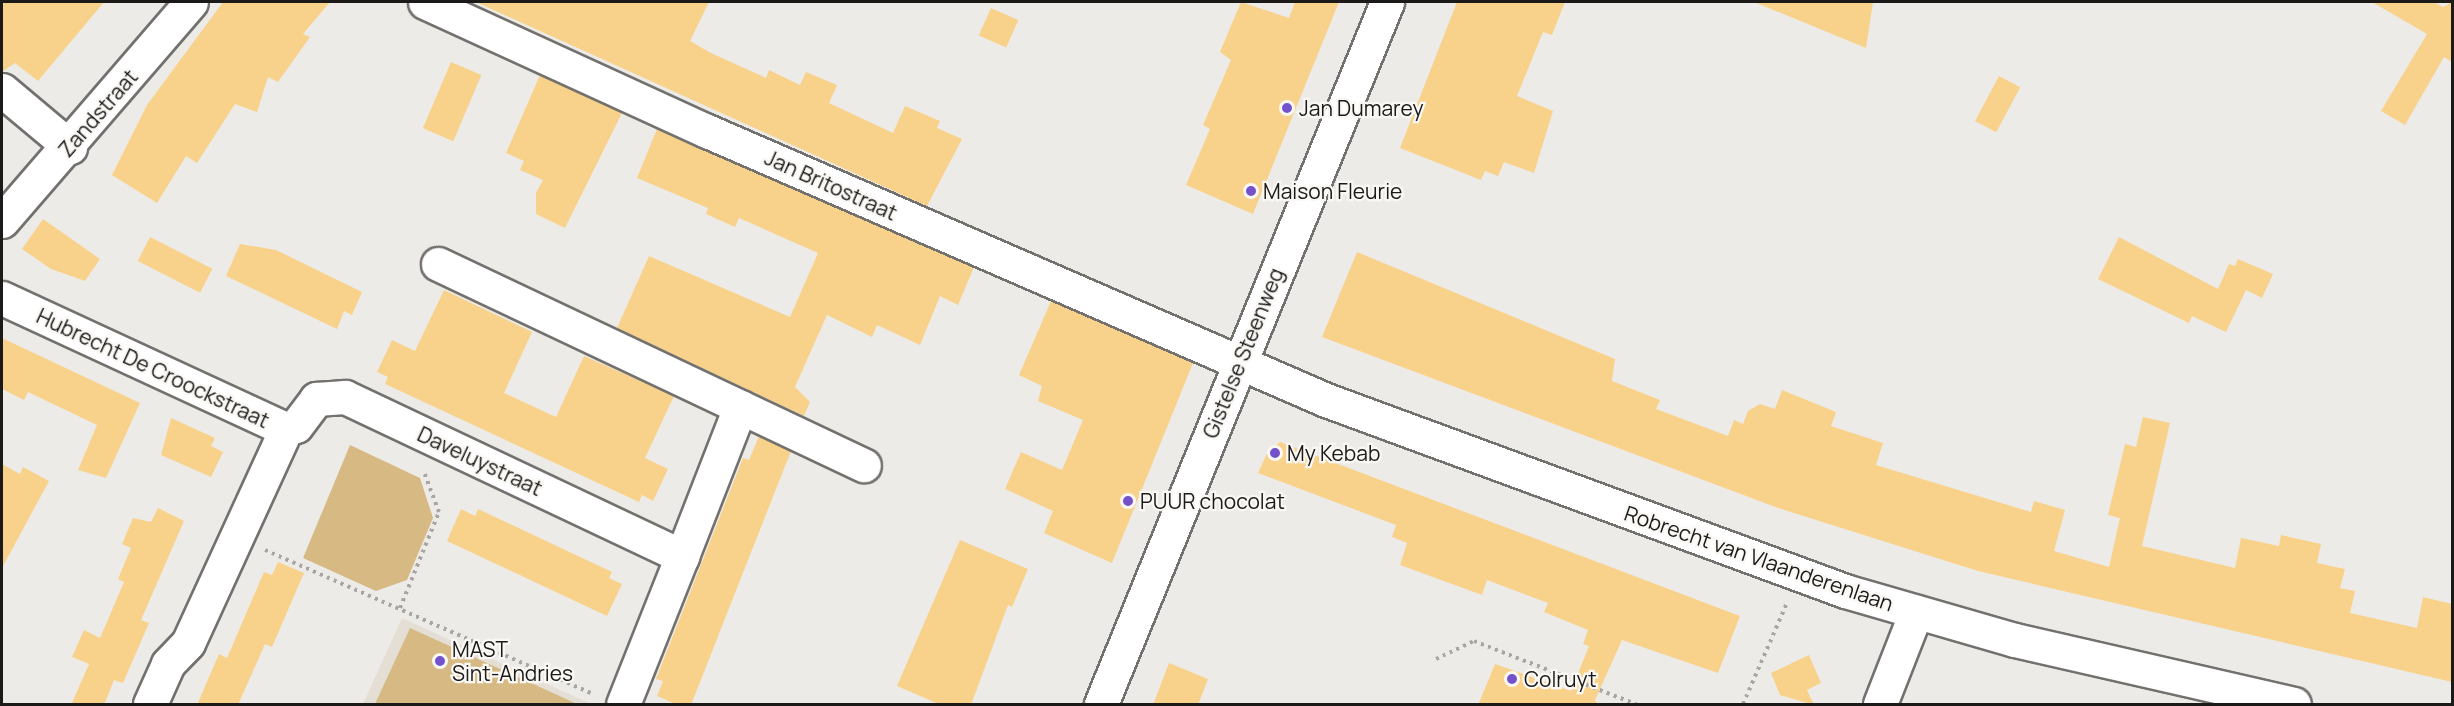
<!DOCTYPE html>
<style>
body{margin:0}
#map{position:relative;width:2454px;height:706px;overflow:hidden;background:#edebe7;font-family:Manrope,sans-serif}
div>[style]{position:absolute}
[style*='--x']{left:calc(var(--x)*1px);top:calc(var(--y)*1px);width:calc(var(--w)*1px);rotate:calc(var(--a)*1deg)}
.built>*{inset:0;background:#e4ded4}
.green>*{inset:0;background:#d7b983}
.building>*{inset:0;background:#f8d28b;transform-origin:0 0}
.path>*{height:4px;margin-top:-2px;transform-origin:0;background:repeating-linear-gradient(90deg,#a8a6a3 0 3px,transparent 0 7.5px)}
.roads{filter:drop-shadow(2px 0 #73716e) drop-shadow(-2px 0 #73716e) drop-shadow(0 2px #73716e) drop-shadow(0 -2px #73716e)}
.minor>*{height:33px;margin:-16.5px;padding:0 16.5px;transform-origin:16.5px;border-radius:16.5px;background:#fff}
.major>*{height:33px;margin:-16.5px;padding:0 16.5px;transform-origin:16.5px;border-radius:16.5px;background:#fff}
.dots>*{width:16px;height:16px;translate:-50% -50%;box-sizing:border-box;border:3px solid #faf8f4;border-radius:50%}
span{translate:-50% -50%;white-space:nowrap;text-align:center;line-height:1.15;-webkit-text-stroke:4.5px #faf8f4;paint-order:stroke}
.poi-label{font-size:21px;color:#1b1a19}
.left{translate:0 -50%;text-align:left}
.street-label{font-size:21px;color:#1b1a19}
.frame{position:absolute;inset:0;border:3px solid #1b1a19;pointer-events:none}
</style>
<div id="map">
<div class="built">
<i style="clip-path:polygon(402px 618px,591px 704px,363px 704px)"></i>
</div>
<div class="green">
<i style="clip-path:polygon(350px 445px,420px 478px,433px 518px,407px 580px,376px 591px,303px 558px)"></i>
<i style="clip-path:polygon(410px 628px,577px 704px,375px 704px)"></i>
</div>
<div class="building">
<i style="clip-path:polygon(2px 2px,104px 2px,38px 81px,15px 63px,2px 72px)"></i>
<i style="clip-path:polygon(223px 2px,330px 2px,303px 34px,310px 37px,278px 82px,268px 77px,257px 112px,235px 104px,197px 163px,186px 156px,157px 203px,112px 175px,147px 105px)"></i>
<i style="clip-path:polygon(476px 2px,709px 2px,690px 41px,711px 53px,766px 78px,769px 70px,800px 85px,806px 72px,837px 85px,829px 103px,893px 133px,905px 106px,940px 121px,937px 128px,962px 139px,927px 206px)"></i>
<i style="clip-path:polygon(1241px 2px,1289px 18px,1295px 2px,1339px 2px,1253px 214px,1186px 185px,1210px 129px,1203px 125px,1231px 60px,1220px 52px)"></i>
<i style="clip-path:polygon(1457px 2px,1565px 2px,1552px 35px,1543px 32px,1517px 96px,1553px 111px,1534px 173px,1504px 162px,1498px 176px,1485px 171px,1481px 180px,1400px 148px)"></i>
<i style="clip-path:polygon(1754px 2px,1873px 2px,1866px 48px)"></i>
<i style="clip-path:polygon(2372px 2px,2434px 2px,2443px 7px,2452px 2px,2452px 62px,2444px 57px,2405px 125px,2381px 111px,2427px 34px)"></i>
<i style="left:991px;top:8px;width:30px;height:30px;rotate:24deg"></i>
<i style="left:451px;top:62px;width:33px;height:72px;rotate:23deg"></i>
<i style="clip-path:polygon(540px 75px,622px 113px,565px 228px,536px 214px,536px 193px,543px 180px,520px 170px,524px 161px,506px 153px)"></i>
<i style="left:1999px;top:76px;width:24px;height:51px;rotate:28deg"></i>
<i style="clip-path:polygon(657px 129px,974px 267px,958px 305px,940px 296px,920px 345px,877px 325px,872px 337px,827px 315px,795px 387px,810px 402px,804px 416px,617px 328px,649px 256px,790px 317px,818px 253px,739px 218px,735px 227px,706px 214px,708px 208px,637px 178px)"></i>
<i style="clip-path:polygon(43px 219px,100px 259px,85px 281px,51px 269px,22px 249px)"></i>
<i style="left:150px;top:237px;width:70px;height:27px;rotate:27deg"></i>
<i style="clip-path:polygon(2119px 237px,2218px 289px,2229px 264px,2235px 266px,2238px 259px,2273px 274px,2262px 298px,2246px 290px,2226px 332px,2192px 316px,2189px 323px,2098px 279px)"></i>
<i style="clip-path:polygon(240px 244px,276px 250px,362px 292px,352px 315px,344px 311px,337px 329px,226px 276px)"></i>
<i style="clip-path:polygon(1357px 252px,1615px 359px,1612px 381px,1660px 400px,1656px 409px,1728px 436px,1734px 420px,1743px 424px,1748px 411px,1760px 404px,1775px 409px,1782px 390px,1836px 412px,1831px 426px,1883px 443px,1876px 465px,2031px 512px,2034px 501px,2065px 510px,2054px 551px,2109px 567px,2120px 518px,2108px 515px,2125px 444px,2136px 447px,2143px 417px,2170px 423px,2142px 546px,2235px 568px,2241px 538px,2279px 546px,2281px 535px,2321px 544px,2317px 563px,2345px 569px,2340px 588px,2355px 591px,2350px 613px,2417px 628px,2423px 597px,2452px 604px,2452px 682px,1978px 571px,1778px 508px,1322px 337px)"></i>
<i style="clip-path:polygon(444px 290px,532px 332px,504px 393px,556px 417px,584px 356px,674px 396px,645px 458px,668px 469px,653px 501px,642px 495px,639px 502px,385px 384px,388px 377px,377px 372px,392px 340px,415px 351px)"></i>
<i style="clip-path:polygon(1051px 301px,1193px 363px,1112px 563px,1044px 533px,1053px 511px,1005px 489px,1021px 452px,1062px 470px,1083px 420px,1038px 401px,1042px 386px,1019px 375px)"></i>
<i style="clip-path:polygon(2px 338px,140px 403px,106px 478px,78px 470px,97px 425px,28px 392px,24px 400px,2px 389px)"></i>
<i style="clip-path:polygon(171px 418px,215px 438px,211px 446px,223px 452px,211px 477px,161px 455px)"></i>
<i style="clip-path:polygon(759px 436px,791px 451px,691px 705px,678px 705px,657px 696px,663px 681px,656px 679px,743px 458px,749px 460px)"></i>
<i style="clip-path:polygon(1280px 442px,1740px 616px,1718px 673px,1622px 640px,1595px 700px,1598px 705px,1478px 705px,1495px 664px,1571px 691px,1589px 646px,1583px 644px,1588px 630px,1544px 612px,1548px 603px,1487px 580px,1482px 595px,1400px 565px,1407px 543px,1392px 537px,1396px 525px,1258px 473px,1268px 451px)"></i>
<i style="clip-path:polygon(2px 464px,20px 474px,23px 467px,49px 481px,2px 568px)"></i>
<i style="clip-path:polygon(158px 508px,184px 521px,141px 620px,149px 623px,123px 683px,114px 680px,104px 705px,71px 705px,89px 664px,72px 657px,84px 630px,100px 638px,124px 582px,118px 579px,131px 548px,122px 544px,133px 518px,151px 522px)"></i>
<i style="clip-path:polygon(461px 509px,475px 516px,478px 509px,612px 572px,609px 578px,622px 584px,607px 616px,447px 541px)"></i>
<i style="clip-path:polygon(960px 540px,1028px 569px,1012px 607px,1008px 605px,971px 705px,941px 705px,897px 686px)"></i>
<i style="clip-path:polygon(278px 562px,304px 573px,272px 647px,265px 644px,238px 705px,197px 705px,219px 654px,227px 658px,264px 572px,272px 575px)"></i>
<i style="clip-path:polygon(1809px 655px,1821px 683px,1807px 690px,1814px 705px,1780px 695px,1771px 673px)"></i>
<i style="clip-path:polygon(1169px 663px,1208px 679px,1198px 705px,1153px 705px)"></i>
</div>
<div class="path">
<i style="--x:265;--y:550;--w:358;--a:23.7"></i>
<i style="--x:400;--y:608;--w:104;--a:-67.9"></i>
<i style="--x:439;--y:512;--w:43;--a:-110.6"></i>
<i style="--x:1436;--y:659;--w:42;--a:-25.3"></i>
<i style="--x:1474;--y:641;--w:174;--a:21.3"></i>
<i style="--x:1743;--y:704;--w:110;--a:-66.5"></i>
</div>
<div class="roads">
<div class="minor">
<i style="--x:425;--y:2;--w:310;--a:24.6"></i>
<i style="--x:707;--y:131;--w:675;--a:23.49"></i>
<i style="--x:1326;--y:400;--w:553;--a:20.2"></i>
<i style="--x:1845;--y:591;--w:177;--a:16.1"></i>
<i style="--x:2015;--y:640;--w:286;--a:12.9"></i>
<i style="--x:2;--y:90;--w:89;--a:40"></i>
<i style="--x:2;--y:221;--w:289;--a:-49.2"></i>
<i style="--x:438;--y:264;--w:471;--a:25.3"></i>
<i style="--x:2;--y:298;--w:313;--a:24.8"></i>
<i style="--x:286;--y:429;--w:235;--a:114.6"></i>
<i style="--x:188;--y:643;--w:29;--a:134"></i>
<i style="--x:168;--y:664;--w:44;--a:114.2"></i>
<i style="--x:286;--y:429;--w:10;--a:-17"></i>
<i style="--x:296;--y:426;--w:34;--a:-53"></i>
<i style="--x:316;--y:399;--w:29;--a:-4"></i>
<i style="--x:345;--y:397;--w:373;--a:25.3"></i>
<i style="--x:682;--y:556;--w:159;--a:111.7"></i>
<i style="--x:682;--y:556;--w:160;--a:-68.7"></i>
<i style="--x:1880;--y:704;--w:99;--a:-68.6"></i>
</div>
<div class="major">
<i style="--x:1101;--y:704;--w:758;--a:-67.83"></i>
</div>
</div>
<div class="dots">
<i style="left:1287px;top:108px;background:#7452cb"></i>
<i style="left:1251px;top:191px;background:#7452cb"></i>
<i style="left:1275px;top:453px;background:#7452cb"></i>
<i style="left:1128px;top:501px;background:#7452cb"></i>
<i style="left:440px;top:661px;background:#7452cb"></i>
<i style="left:1512px;top:679px;background:#7452cb"></i>
</div>
<div class="poi-label">
<span class="left" style="left:1299px;top:108px">Jan Dumarey</span>
<span class="left" style="left:1263px;top:191px">Maison Fleurie</span>
<span class="left" style="left:1287px;top:453px">My Kebab</span>
<span class="left" style="left:1140px;top:501px">PUUR chocolat</span>
<span class="left" style="left:452px;top:661px">MAST<br>Sint-Andries</span>
<span class="left" style="left:1524px;top:679px">Colruyt</span>
</div>
<div class="street-label">
<span style="left:98px;top:113px;rotate:-49deg">Zandstraat</span>
<span style="left:831px;top:185px;rotate:24deg">Jan Britostraat</span>
<span style="left:1243px;top:353px;rotate:-68deg">Gistelse Steenweg</span>
<span style="left:153px;top:368px;rotate:25deg">Hubrecht De Croockstraat</span>
<span style="left:480px;top:461px;rotate:25deg">Daveluystraat</span>
<span style="left:1759px;top:558px;rotate:19deg">Robrecht van Vlaanderenlaan</span>
</div>
<div class="frame"></div>
</div>
